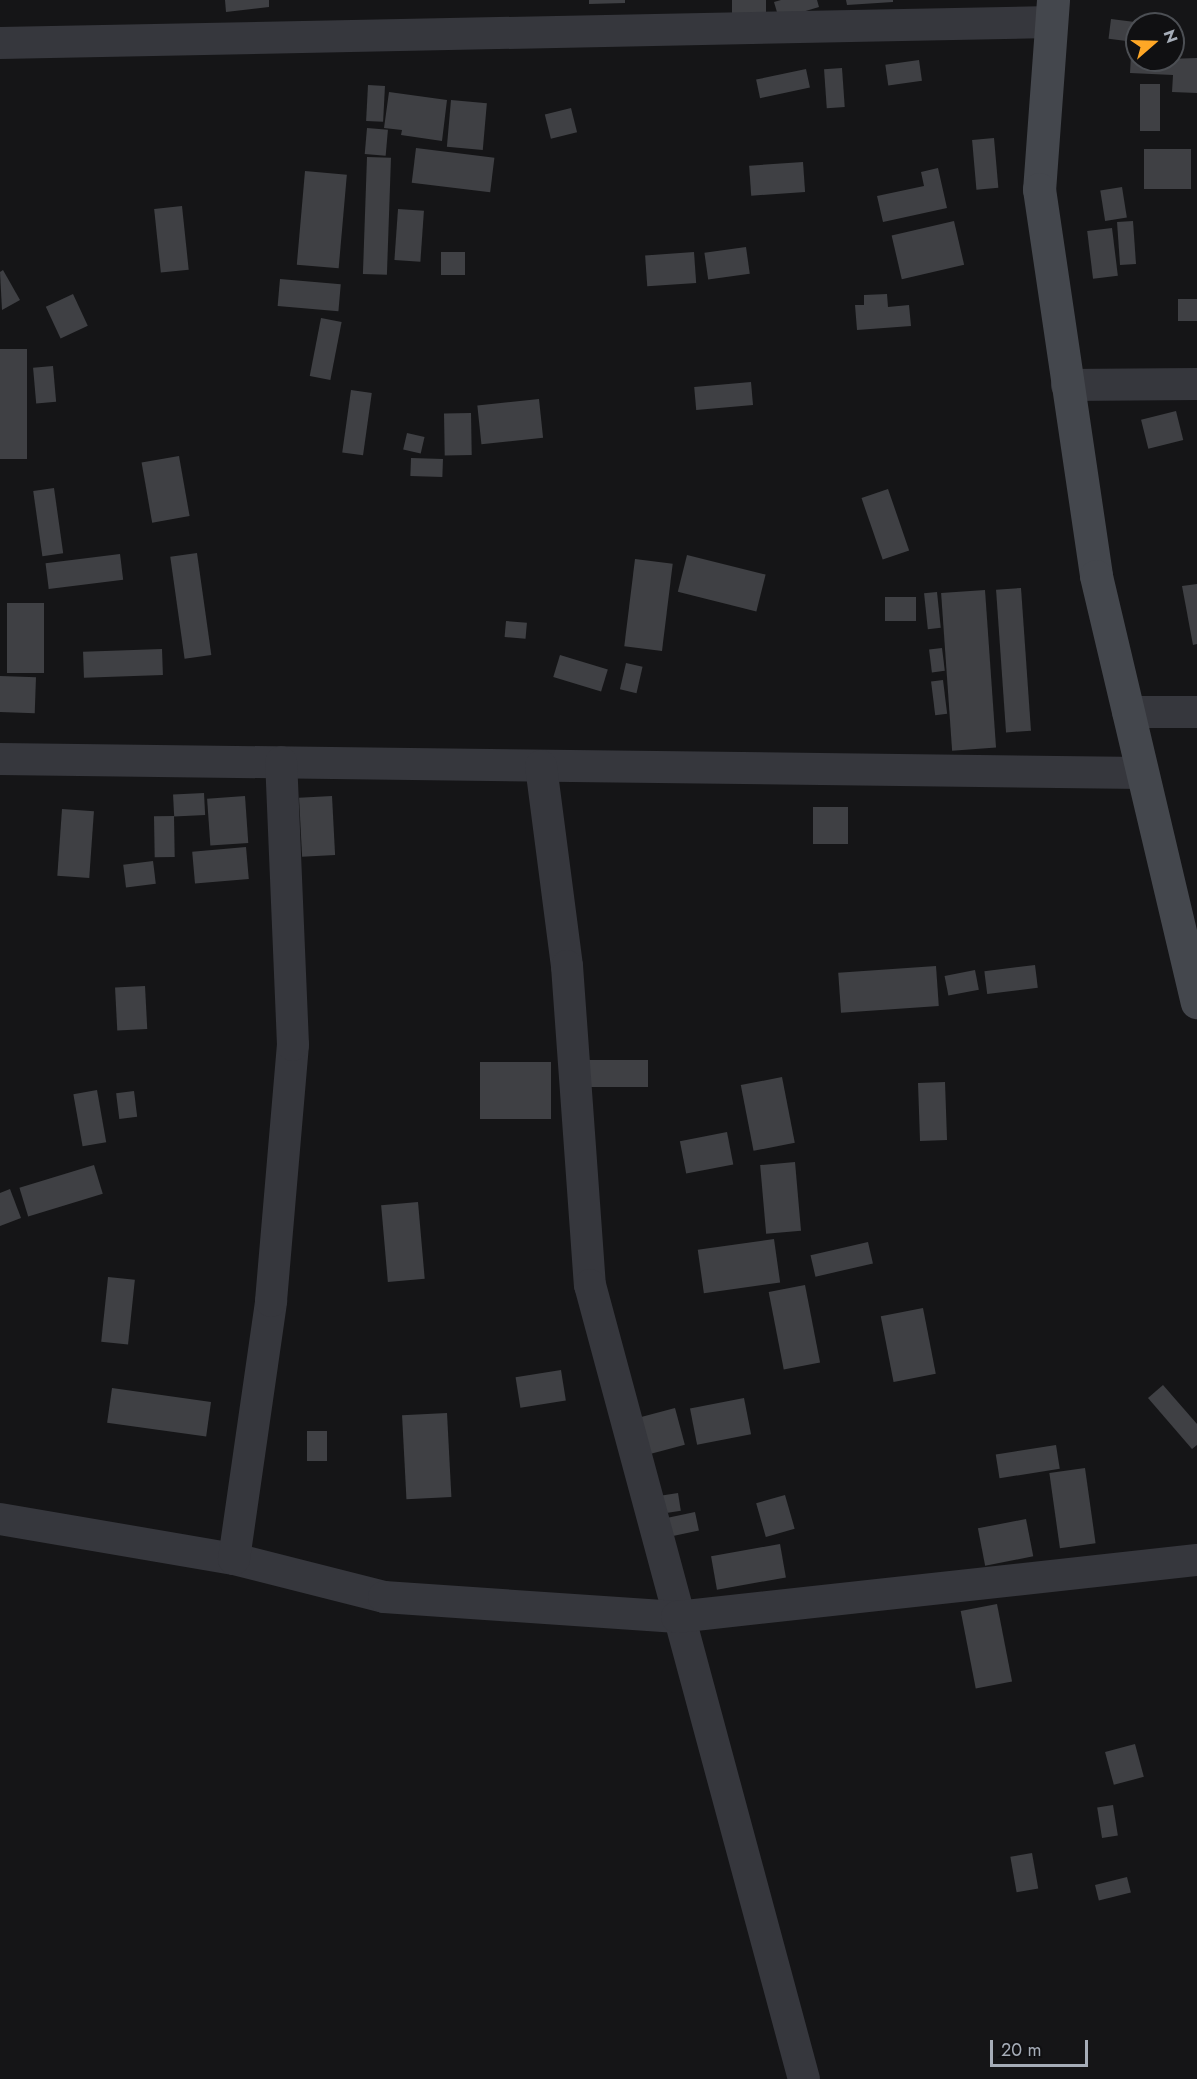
<!DOCTYPE html>
<style>
body{margin:0}
#map{position:relative;width:1197px;height:2079px;overflow:hidden;background:#151517;font-family:Jost,sans-serif}
div>[style]{position:absolute}
[style*='--x']{left:calc(var(--x)*1px);top:calc(var(--y)*1px);width:calc(var(--w)*1px);rotate:calc(var(--a)*1deg)}
.building>*{inset:0;background:#3f4044;transform-origin:0 0}
.street>*{height:32px;margin:-16px;padding:0 16px;transform-origin:16px;border-radius:16px;background:#36373d}
.secondary>*{height:33px;margin:-16.5px;padding:0 16.5px;transform-origin:16.5px;border-radius:16.5px;background:#44474d}
span{translate:-50% -50%;white-space:nowrap;text-align:center;line-height:1.15;-webkit-text-stroke:6px #101012;paint-order:stroke}
.north{position:absolute;left:1125px;top:12px;width:60px;height:60px;box-sizing:border-box;background:#101012;border:2px solid #4c4f54;border-radius:50%;rotate:70deg;font-size:16px;font-weight:700;line-height:24px;text-align:center;color:#a6adb8}
.north::after{content:'';display:block;margin:auto;width:21px;height:27px;background:#fea726;clip-path:polygon(50% 0,100% 100%,50% 72%,0 100%)}
.scale{position:absolute;left:990px;top:2040px;width:98px;height:27px;box-sizing:border-box;border:3px solid #a6adb8;border-top:0;padding-left:8px;font-size:18px;line-height:21px;white-space:nowrap;color:#a6adb8;-webkit-text-stroke:4px #101012;paint-order:stroke}
</style>
<div id="map">
<div class="building">
<i style="clip-path:polygon(225px 0,269px 0,269px 7px,226px 12px)"></i>
<i style="clip-path:polygon(589px 0,625px 0,625px 3px,589px 4px)"></i>
<i style="left:732px;top:0;width:34px;height:22px"></i>
<i style="clip-path:polygon(781px 0,817px 0,819px 7px,779px 19px,774px 2px)"></i>
<i style="clip-path:polygon(846px 0,893px 0,893px 2px,847px 5px)"></i>
<i style="left:1111px;top:19px;width:26px;height:20px;rotate:7deg"></i>
<i style="clip-path:polygon(1131px 55px,1137px 55px,1137px 60px,1197px 58px,1197px 93px,1172px 92px,1173px 75px,1130px 73px)"></i>
<i style="left:919px;top:60px;width:21px;height:34px;rotate:82deg"></i>
<i style="left:842px;top:68px;width:39px;height:18px;rotate:86deg"></i>
<i style="left:806px;top:69px;width:19px;height:51px;rotate:78deg"></i>
<i style="left:1140px;top:84px;width:20px;height:47px"></i>
<i style="left:368px;top:85px;width:17px;height:36px;rotate:3deg"></i>
<i style="clip-path:polygon(389px 92px,447px 100px,442px 141px,401px 135px,402px 130px,384px 128px)"></i>
<i style="left:451px;top:100px;width:36px;height:47px;rotate:5deg"></i>
<i style="left:571px;top:108px;width:25px;height:27px;rotate:76deg"></i>
<i style="left:367px;top:128px;width:21px;height:26px;rotate:5deg"></i>
<i style="left:994px;top:138px;width:50px;height:22px;rotate:85deg"></i>
<i style="left:416px;top:148px;width:79px;height:35px;rotate:7deg"></i>
<i style="left:1144px;top:149px;width:47px;height:40px"></i>
<i style="left:367px;top:157px;width:24px;height:117px;rotate:2deg"></i>
<i style="left:803px;top:162px;width:30px;height:54px;rotate:86deg"></i>
<i style="clip-path:polygon(938px 168px,947px 208px,883px 222px,877px 196px,924px 186px,921px 172px)"></i>
<i style="left:305px;top:171px;width:42px;height:94px;rotate:5deg"></i>
<i style="left:1122px;top:187px;width:31px;height:22px;rotate:81deg"></i>
<i style="left:182px;top:206px;width:64px;height:28px;rotate:84deg"></i>
<i style="left:398px;top:209px;width:26px;height:51px;rotate:4deg"></i>
<i style="left:954px;top:221px;width:45px;height:64px;rotate:77deg"></i>
<i style="left:1133px;top:221px;width:43px;height:16px;rotate:86deg"></i>
<i style="left:1112px;top:228px;width:48px;height:25px;rotate:83deg"></i>
<i style="left:746px;top:247px;width:27px;height:42px;rotate:82deg"></i>
<i style="left:441px;top:252px;width:24px;height:23px"></i>
<i style="left:694px;top:252px;width:31px;height:49px;rotate:86deg"></i>
<i style="clip-path:polygon(3px 270px,20px 300px,2px 310px,0 272px)"></i>
<i style="left:280px;top:279px;width:61px;height:27px;rotate:5deg"></i>
<i style="left:73px;top:294px;width:35px;height:30px;rotate:65deg"></i>
<i style="clip-path:polygon(887px 294px,888px 307px,909px 305px,911px 326px,857px 330px,855px 305px,864px 305px,864px 295px)"></i>
<i style="left:1178px;top:299px;width:19px;height:22px"></i>
<i style="left:321px;top:318px;width:21px;height:59px;rotate:11deg"></i>
<i style="left:0;top:349px;width:27px;height:110px"></i>
<i style="left:53px;top:366px;width:36px;height:20px;rotate:85deg"></i>
<i style="left:751px;top:382px;width:23px;height:57px;rotate:85deg"></i>
<i style="left:351px;top:390px;width:21px;height:63px;rotate:8deg"></i>
<i style="left:539px;top:399px;width:39px;height:62px;rotate:84deg"></i>
<i style="left:1176px;top:411px;width:30px;height:36px;rotate:76deg"></i>
<i style="left:471px;top:413px;width:42px;height:27px;rotate:89deg"></i>
<i style="left:407px;top:433px;width:18px;height:17px;rotate:13deg"></i>
<i style="left:179px;top:456px;width:61px;height:38px;rotate:80deg"></i>
<i style="left:411px;top:458px;width:32px;height:18px;rotate:2deg"></i>
<i style="left:54px;top:488px;width:66px;height:21px;rotate:82deg"></i>
<i style="left:888px;top:489px;width:65px;height:28px;rotate:71deg"></i>
<i style="left:197px;top:553px;width:103px;height:27px;rotate:82deg"></i>
<i style="left:120px;top:554px;width:26px;height:75px;rotate:83deg"></i>
<i style="left:687px;top:555px;width:81px;height:38px;rotate:14deg"></i>
<i style="left:635px;top:559px;width:38px;height:88px;rotate:7deg"></i>
<i style="clip-path:polygon(1197px 584px,1197px 644px,1193px 645px,1182px 586px)"></i>
<i style="left:1021px;top:588px;width:143px;height:25px;rotate:86deg"></i>
<i style="left:985px;top:590px;width:158px;height:44px;rotate:86deg"></i>
<i style="left:937px;top:592px;width:36px;height:13px;rotate:84deg"></i>
<i style="left:885px;top:597px;width:31px;height:24px"></i>
<i style="left:7px;top:603px;width:37px;height:70px"></i>
<i style="left:506px;top:621px;width:21px;height:16px;rotate:5deg"></i>
<i style="left:942px;top:648px;width:23px;height:13px;rotate:83deg"></i>
<i style="left:162px;top:649px;width:26px;height:79px;rotate:88deg"></i>
<i style="left:560px;top:655px;width:50px;height:23px;rotate:17deg"></i>
<i style="left:626px;top:663px;width:17px;height:27px;rotate:13deg"></i>
<i style="left:0;top:676px;width:36px;height:36px;rotate:2deg"></i>
<i style="left:943px;top:680px;width:34px;height:12px;rotate:83deg"></i>
<i style="left:204px;top:793px;width:22px;height:31px;rotate:87deg"></i>
<i style="left:245px;top:796px;width:47px;height:38px;rotate:86deg"></i>
<i style="left:332px;top:796px;width:59px;height:33px;rotate:87deg"></i>
<i style="left:813px;top:807px;width:35px;height:37px"></i>
<i style="left:62px;top:809px;width:32px;height:67px;rotate:4deg"></i>
<i style="left:174px;top:816px;width:41px;height:20px;rotate:89deg"></i>
<i style="left:246px;top:847px;width:32px;height:54px;rotate:85deg"></i>
<i style="left:153px;top:861px;width:23px;height:30px;rotate:83deg"></i>
<i style="left:1035px;top:965px;width:23px;height:51px;rotate:83deg"></i>
<i style="left:936px;top:966px;width:40px;height:98px;rotate:86deg"></i>
<i style="left:975px;top:970px;width:20px;height:31px;rotate:79deg"></i>
<i style="left:145px;top:986px;width:43px;height:30px;rotate:87deg"></i>
<i style="left:581px;top:1060px;width:67px;height:27px"></i>
<i style="left:480px;top:1062px;width:71px;height:57px"></i>
<i style="left:782px;top:1077px;width:67px;height:42px;rotate:79deg"></i>
<i style="left:945px;top:1082px;width:58px;height:27px;rotate:88deg"></i>
<i style="left:97px;top:1090px;width:53px;height:24px;rotate:80deg"></i>
<i style="left:134px;top:1091px;width:26px;height:18px;rotate:83deg"></i>
<i style="left:727px;top:1132px;width:33px;height:48px;rotate:79deg"></i>
<i style="left:795px;top:1162px;width:69px;height:35px;rotate:85deg"></i>
<i style="left:94px;top:1165px;width:30px;height:78px;rotate:73deg"></i>
<i style="clip-path:polygon(10px 1189px,21px 1218px,0 1226px,0 1193px)"></i>
<i style="left:418px;top:1202px;width:77px;height:37px;rotate:85deg"></i>
<i style="left:774px;top:1239px;width:44px;height:77px;rotate:82deg"></i>
<i style="left:868px;top:1242px;width:22px;height:59px;rotate:77deg"></i>
<i style="left:108px;top:1277px;width:27px;height:65px;rotate:6deg"></i>
<i style="left:805px;top:1285px;width:79px;height:37px;rotate:79deg"></i>
<i style="left:923px;top:1308px;width:67px;height:43px;rotate:79deg"></i>
<i style="left:561px;top:1370px;width:31px;height:46px;rotate:81deg"></i>
<i style="clip-path:polygon(1163px 1385px,1197px 1424px,1197px 1445px,1192px 1449px,1148px 1398px)"></i>
<i style="left:112px;top:1388px;width:100px;height:35px;rotate:8deg"></i>
<i style="left:744px;top:1398px;width:37px;height:55px;rotate:79deg"></i>
<i style="left:675px;top:1408px;width:38px;height:35px;rotate:75deg"></i>
<i style="left:447px;top:1413px;width:84px;height:45px;rotate:87deg"></i>
<i style="left:327px;top:1431px;width:30px;height:20px;rotate:90deg"></i>
<i style="left:1056px;top:1445px;width:24px;height:61px;rotate:81deg"></i>
<i style="left:1085px;top:1468px;width:76px;height:36px;rotate:82deg"></i>
<i style="left:678px;top:1493px;width:18px;height:18px;rotate:81deg"></i>
<i style="left:785px;top:1495px;width:35px;height:30px;rotate:74deg"></i>
<i style="left:695px;top:1512px;width:19px;height:29px;rotate:78deg"></i>
<i style="left:1026px;top:1519px;width:38px;height:49px;rotate:79deg"></i>
<i style="left:780px;top:1544px;width:34px;height:70px;rotate:80deg"></i>
<i style="left:997px;top:1604px;width:79px;height:37px;rotate:79deg"></i>
<i style="left:1135px;top:1744px;width:34px;height:31px;rotate:75deg"></i>
<i style="left:1113px;top:1805px;width:31px;height:16px;rotate:81deg"></i>
<i style="left:1032px;top:1853px;width:36px;height:22px;rotate:80deg"></i>
<i style="left:1127px;top:1877px;width:16px;height:33px;rotate:76deg"></i>
</div>
<div class="street">
<i style="--x:0;--y:43;--w:1051;--a:-1.14"></i>
<i style="--x:1067;--y:385;--w:130;--a:-0.4"></i>
<i style="--x:1128;--y:712;--w:69;--a:0"></i>
<i style="--x:0;--y:759;--w:1142;--a:0.7"></i>
<i style="--x:541;--y:766;--w:202;--a:82.6"></i>
<i style="--x:567;--y:966;--w:320;--a:85.9"></i>
<i style="--x:590;--y:1285;--w:822;--a:74.92"></i>
<i style="--x:0;--y:1519;--w:237;--a:9.7"></i>
<i style="--x:234;--y:1559;--w:155;--a:14.2"></i>
<i style="--x:384;--y:1597;--w:294;--a:3.9"></i>
<i style="--x:677;--y:1617;--w:523;--a:-6.26"></i>
<i style="--x:234;--y:1559;--w:261;--a:-81.8"></i>
<i style="--x:271;--y:1301;--w:257;--a:-85.1"></i>
<i style="--x:293;--y:1045;--w:283;--a:-92.4"></i>
</div>
<div class="secondary">
<i style="--x:1053;--y:0;--w:190;--a:94.2"></i>
<i style="--x:1039;--y:189;--w:391;--a:81.6"></i>
<i style="--x:1096;--y:576;--w:438;--a:76.7"></i>
</div>
<div class="north">N</div>
<div class="scale">20 m</div>
</div>
